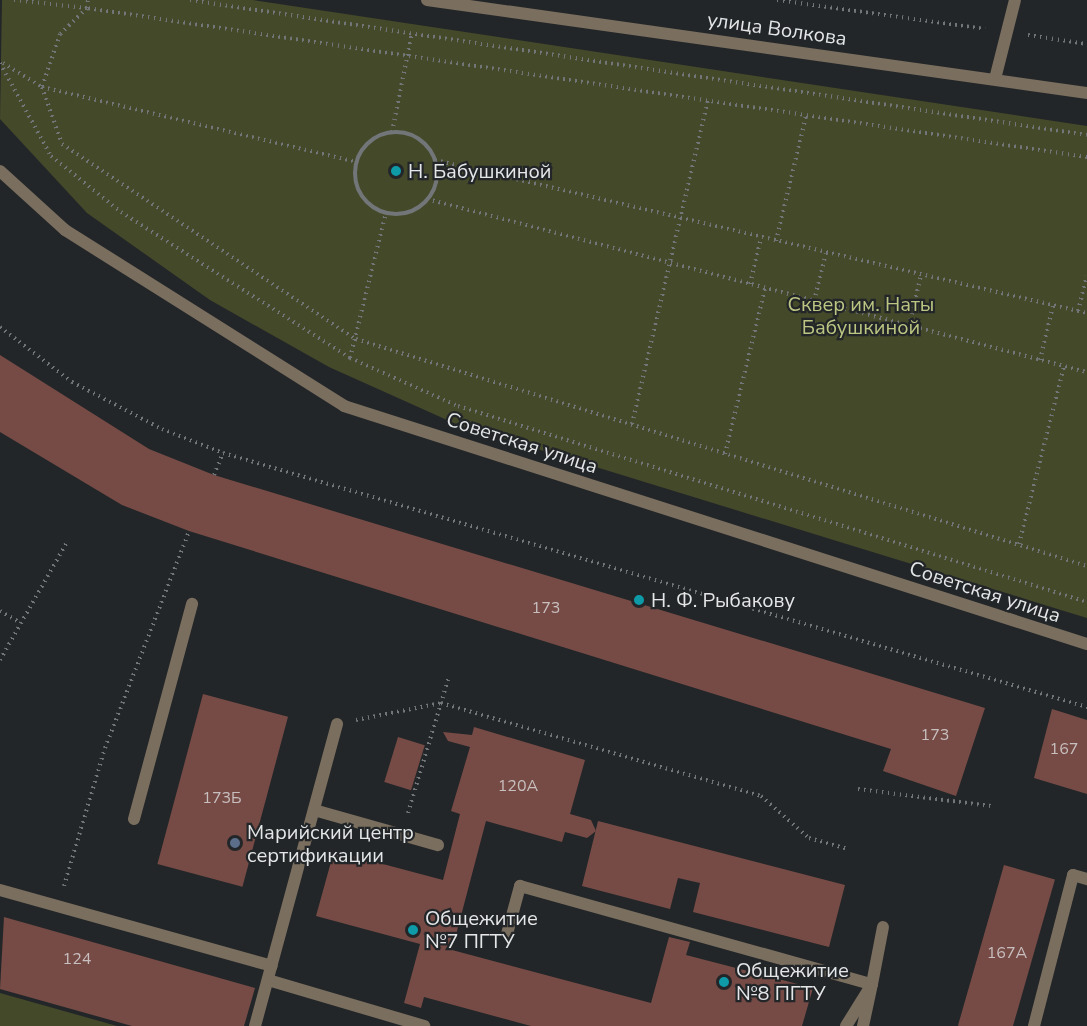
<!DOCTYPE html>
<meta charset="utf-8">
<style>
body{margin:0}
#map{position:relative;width:1087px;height:1026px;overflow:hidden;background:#232628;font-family:"Nunito Sans",sans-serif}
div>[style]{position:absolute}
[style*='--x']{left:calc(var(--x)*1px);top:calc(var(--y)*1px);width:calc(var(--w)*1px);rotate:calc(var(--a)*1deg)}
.green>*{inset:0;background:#44492a}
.building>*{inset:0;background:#764b46;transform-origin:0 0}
.path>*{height:4px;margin-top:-2px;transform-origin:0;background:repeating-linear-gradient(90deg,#737678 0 1.5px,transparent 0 6px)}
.path>.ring{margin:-2px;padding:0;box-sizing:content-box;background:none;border:4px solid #737678;border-radius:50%}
.service>*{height:12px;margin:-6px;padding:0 6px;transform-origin:6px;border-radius:6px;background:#7a6e5f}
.tertiary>*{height:12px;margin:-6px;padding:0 6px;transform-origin:6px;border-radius:6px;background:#7a6e5f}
.dots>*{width:16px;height:16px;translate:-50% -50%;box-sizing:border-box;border:3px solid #232628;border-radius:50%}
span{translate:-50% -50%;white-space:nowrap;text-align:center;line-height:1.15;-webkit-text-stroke:4.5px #232628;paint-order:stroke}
.number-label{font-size:16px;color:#c8bfbf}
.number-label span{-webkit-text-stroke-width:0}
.street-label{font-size:20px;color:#e4e6e7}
.poi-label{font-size:20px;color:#e4e6e7}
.left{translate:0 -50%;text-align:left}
.park-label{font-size:20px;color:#bcc682}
</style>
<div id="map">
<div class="green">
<i style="clip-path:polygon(2px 0,253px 0,1087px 126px,1087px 618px,456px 424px,329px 367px,210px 300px,87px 213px,0 119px)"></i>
<i style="clip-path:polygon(0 993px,117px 1026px,0 1026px)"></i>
</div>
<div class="building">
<i style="clip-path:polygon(0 355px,149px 449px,214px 475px,985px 708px,956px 796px,883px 771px,891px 749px,189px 531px,122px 505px,0 432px)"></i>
<i style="left:203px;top:694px;width:88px;height:176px;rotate:15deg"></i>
<i style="clip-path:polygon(1052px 709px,1087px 720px,1087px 794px,1034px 778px)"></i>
<i style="clip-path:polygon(474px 727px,585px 760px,570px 814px,591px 820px,596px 831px,587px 838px,565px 832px,562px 842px,486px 821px,452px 950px,651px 1003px,669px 937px,690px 942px,686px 955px,813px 988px,802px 1026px,531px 1026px,424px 997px,421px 1008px,404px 1003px,420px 944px,316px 916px,334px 851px,443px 880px,460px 814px,451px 811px,470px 747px,448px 741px,443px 732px,472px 735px)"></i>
<i style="left:398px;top:737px;width:28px;height:47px;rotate:17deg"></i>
<i style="clip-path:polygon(598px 821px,845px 885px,829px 947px,693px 912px,700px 883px,678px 878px,670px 909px,582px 886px)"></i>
<i style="left:1004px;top:865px;width:53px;height:167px;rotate:16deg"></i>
<i style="clip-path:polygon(4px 917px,255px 988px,244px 1026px,132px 1026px,0 989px)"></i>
</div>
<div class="path">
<i style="--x:14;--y:0;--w:73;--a:6.3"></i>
<i style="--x:87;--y:8;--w:8;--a:-83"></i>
<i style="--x:190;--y:0;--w:907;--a:8.56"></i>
<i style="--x:777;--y:0;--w:210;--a:7.9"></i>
<i style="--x:1028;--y:35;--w:60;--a:8.7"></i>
<i style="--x:0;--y:63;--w:106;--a:61.3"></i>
<i style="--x:51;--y:156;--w:90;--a:38.7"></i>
<i style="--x:121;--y:212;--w:272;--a:32.5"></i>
<i style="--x:350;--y:358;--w:118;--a:24"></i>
<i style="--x:458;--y:406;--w:659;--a:17.31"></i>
<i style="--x:3;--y:63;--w:46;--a:31.6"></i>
<i style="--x:42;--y:87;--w:323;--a:13.4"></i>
<i class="ring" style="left:355px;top:132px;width:78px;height:78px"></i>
<i style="--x:392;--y:132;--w:101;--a:-78.6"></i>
<i style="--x:1087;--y:157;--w:1011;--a:-171.53"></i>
<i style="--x:87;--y:8;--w:37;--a:136"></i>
<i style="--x:60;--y:34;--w:56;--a:108.8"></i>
<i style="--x:42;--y:87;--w:60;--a:70.7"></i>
<i style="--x:62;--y:144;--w:353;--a:33.6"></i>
<i style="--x:356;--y:339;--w:765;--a:17.25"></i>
<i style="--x:435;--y:160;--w:670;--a:13.21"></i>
<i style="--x:427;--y:199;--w:682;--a:14.69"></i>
<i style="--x:776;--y:241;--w:129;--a:-76.5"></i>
<i style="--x:750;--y:284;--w:47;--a:-76.6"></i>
<i style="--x:814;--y:301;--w:49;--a:-76"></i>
<i style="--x:1078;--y:311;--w:36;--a:-76"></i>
<i style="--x:909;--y:326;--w:52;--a:-76.8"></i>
<i style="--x:0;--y:327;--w:91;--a:37.4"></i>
<i style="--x:72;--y:382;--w:102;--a:27.6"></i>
<i style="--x:162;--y:429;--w:66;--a:21.5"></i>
<i style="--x:223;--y:453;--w:901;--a:16.38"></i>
<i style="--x:350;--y:358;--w:149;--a:-76.1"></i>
<i style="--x:1040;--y:360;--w:56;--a:-76.5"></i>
<i style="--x:632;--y:424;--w:332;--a:-76.8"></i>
<i style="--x:725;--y:454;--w:170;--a:-76.4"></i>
<i style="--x:214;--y:475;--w:24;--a:-68"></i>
<i style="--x:1019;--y:544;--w:184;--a:-75.8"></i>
<i style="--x:0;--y:611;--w:24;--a:30"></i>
<i style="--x:0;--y:660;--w:136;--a:-60.4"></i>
<i style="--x:356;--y:720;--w:87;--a:-11.3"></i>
<i style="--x:441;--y:703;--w:333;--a:16.2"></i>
<i style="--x:761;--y:796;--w:64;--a:41.2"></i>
<i style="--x:809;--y:838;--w:41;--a:15.8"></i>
<i style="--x:858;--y:789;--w:134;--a:7.3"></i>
<i style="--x:408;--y:813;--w:143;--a:-73.3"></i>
<i style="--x:64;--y:886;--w:144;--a:-73.5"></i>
<i style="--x:105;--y:748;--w:233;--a:-68.8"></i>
</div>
<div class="service">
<i style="--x:995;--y:79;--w:81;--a:-75.8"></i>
<i style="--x:314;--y:810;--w:129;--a:15.8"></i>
<i style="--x:134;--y:819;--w:223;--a:-74.9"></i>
<i style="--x:0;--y:890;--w:282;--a:15.6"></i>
<i style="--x:507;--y:934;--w:50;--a:-74.8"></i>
<i style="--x:520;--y:886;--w:365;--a:15.6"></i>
<i style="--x:872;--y:984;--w:43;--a:102.1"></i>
<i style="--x:268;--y:980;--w:163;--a:16.4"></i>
<i style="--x:255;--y:1026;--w:313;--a:-74.8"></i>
<i style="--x:846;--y:1026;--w:49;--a:-58.2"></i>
<i style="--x:872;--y:984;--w:58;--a:-79.1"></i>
<i style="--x:1034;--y:1026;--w:156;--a:-75.5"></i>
<i style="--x:1073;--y:875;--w:15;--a:16"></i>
</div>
<div class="tertiary">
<i style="--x:427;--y:0;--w:667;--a:8.02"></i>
<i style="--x:0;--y:171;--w:88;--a:42.2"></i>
<i style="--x:65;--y:230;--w:330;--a:32.2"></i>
<i style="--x:344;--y:406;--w:780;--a:17.76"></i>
</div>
<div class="dots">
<i style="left:396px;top:171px;background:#0f9aa8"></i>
<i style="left:639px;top:600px;background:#0f9aa8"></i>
<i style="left:235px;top:843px;background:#5c6f8a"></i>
<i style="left:413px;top:930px;background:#0f9aa8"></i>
<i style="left:724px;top:982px;background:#0f9aa8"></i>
</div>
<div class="number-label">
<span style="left:546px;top:608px">173</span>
<span style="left:935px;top:735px">173</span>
<span style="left:1064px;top:749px">167</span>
<span style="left:518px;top:786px">120А</span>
<span style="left:222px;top:798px">173Б</span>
<span style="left:1007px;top:953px">167А</span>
<span style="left:77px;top:959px">124</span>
</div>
<div class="street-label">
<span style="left:777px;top:29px;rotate:8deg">улица Волкова</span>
<span style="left:522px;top:443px;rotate:18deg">Советская улица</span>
<span style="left:985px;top:592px;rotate:18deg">Советская улица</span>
</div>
<div class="poi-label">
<span class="left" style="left:408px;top:171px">Н. Бабушкиной</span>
<span class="left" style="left:651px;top:600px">Н. Ф. Рыбакову</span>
<span class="left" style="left:247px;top:844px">Марийский центр<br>сертификации</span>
<span class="left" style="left:425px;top:930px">Общежитие<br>№7 ПГТУ</span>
<span class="left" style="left:736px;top:982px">Общежитие<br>№8 ПГТУ</span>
</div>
<div class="park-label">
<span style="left:861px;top:316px">Сквер им. Наты<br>Бабушкиной</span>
</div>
</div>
